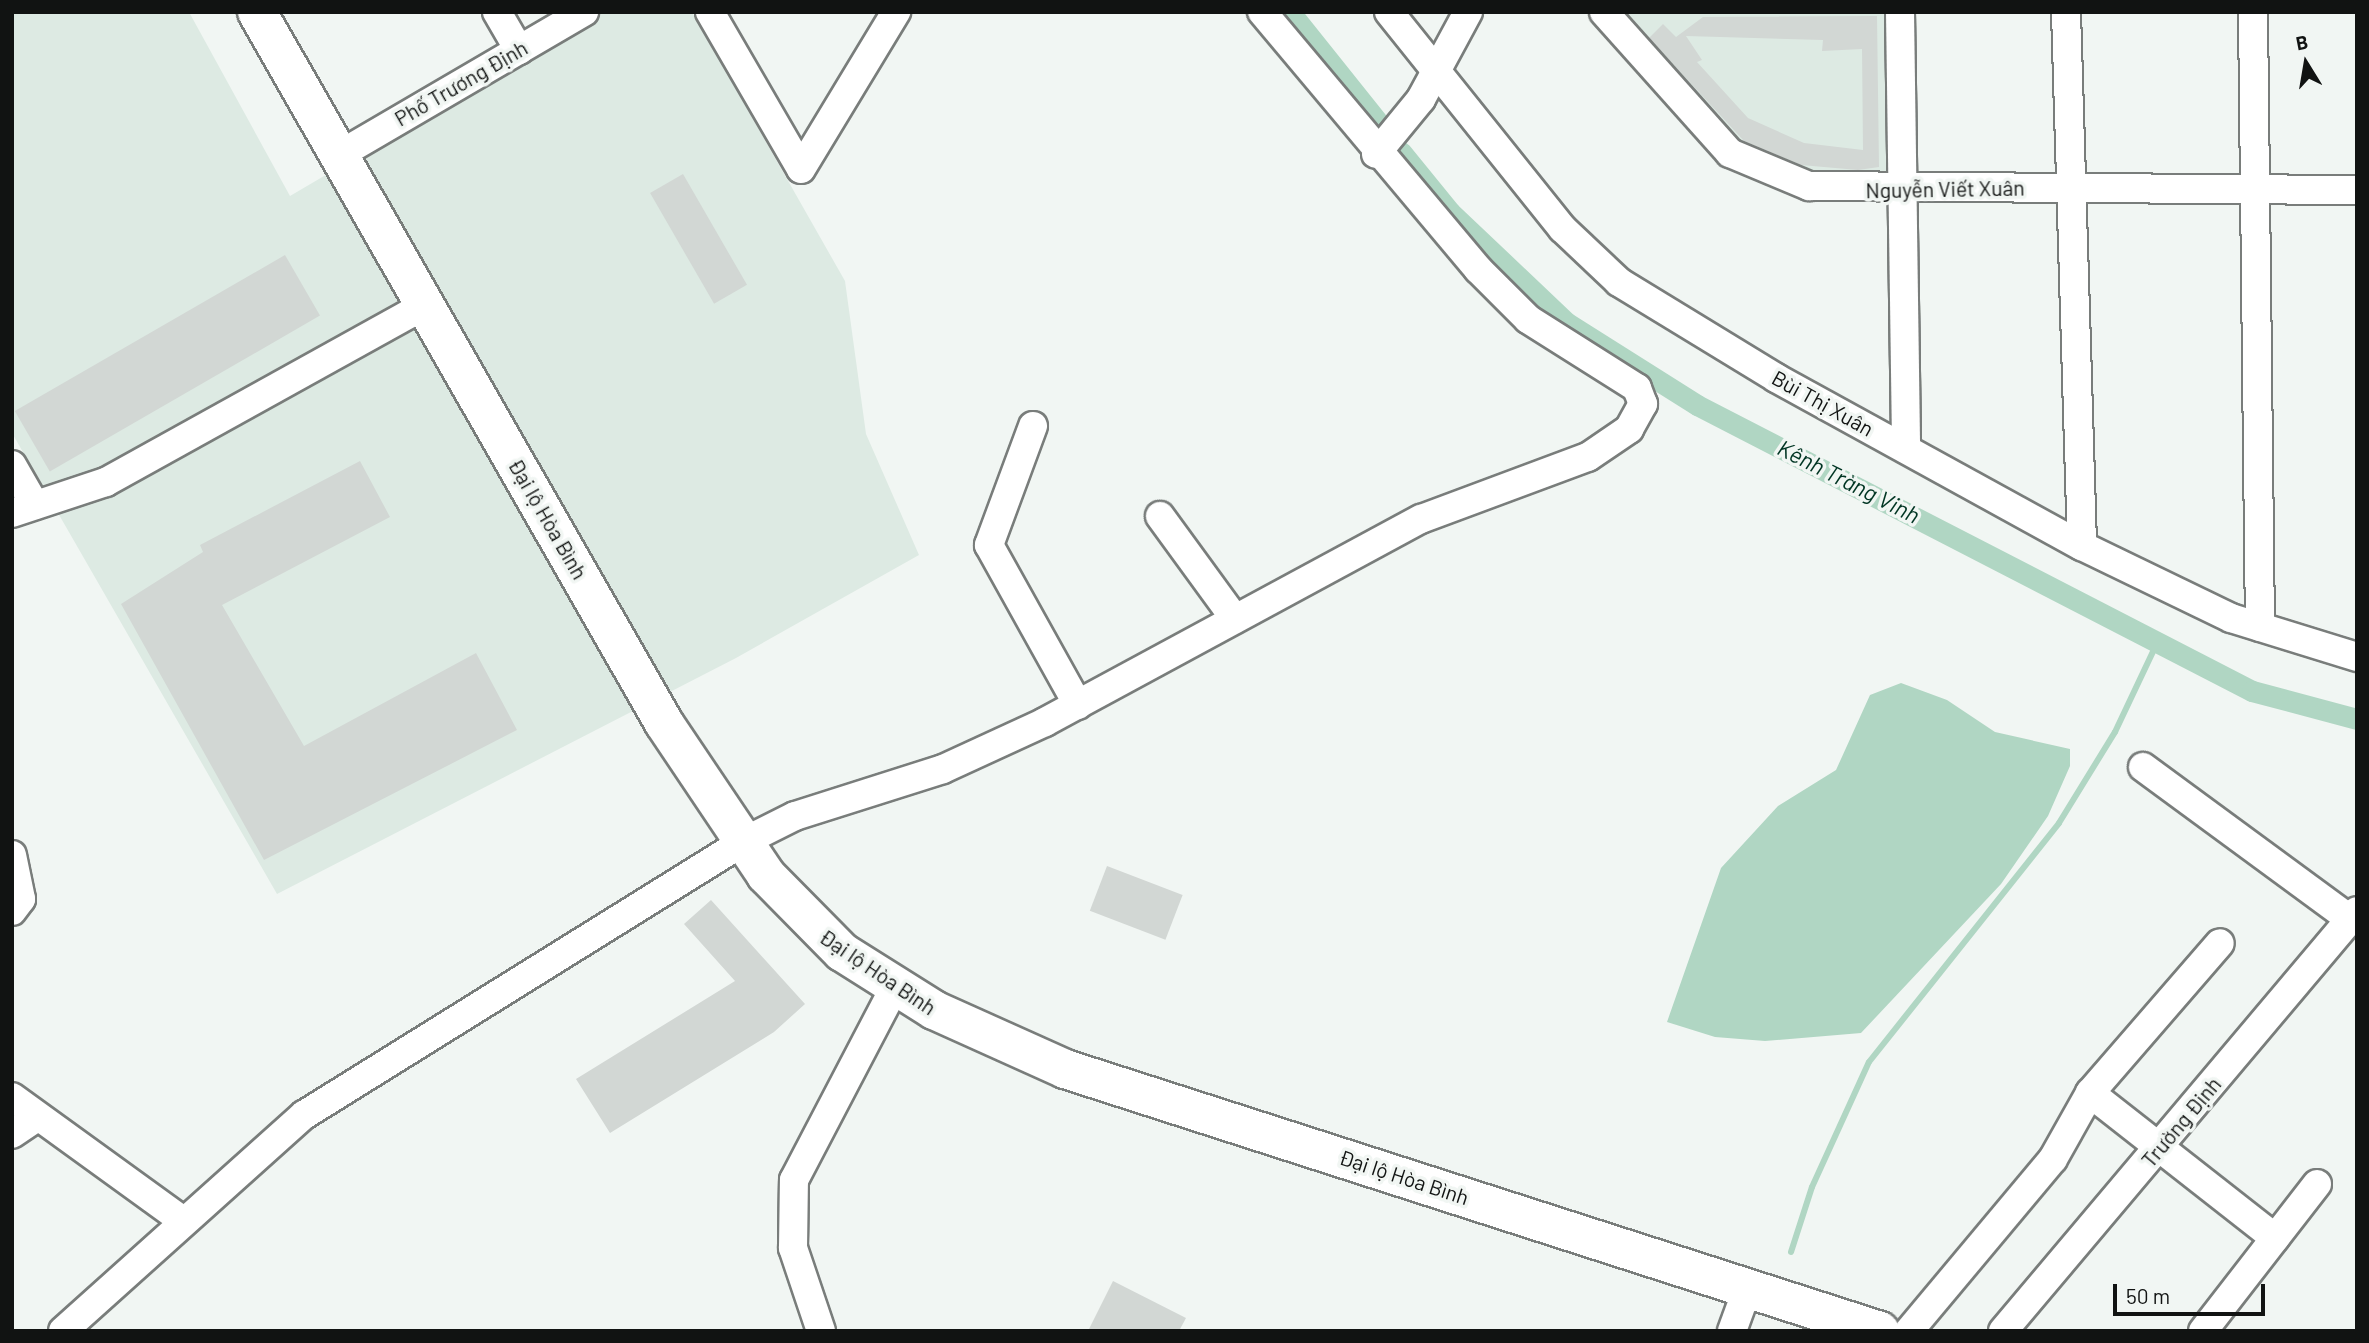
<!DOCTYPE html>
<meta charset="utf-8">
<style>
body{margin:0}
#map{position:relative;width:2369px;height:1343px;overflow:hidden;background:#f1f6f3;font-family:Barlow,sans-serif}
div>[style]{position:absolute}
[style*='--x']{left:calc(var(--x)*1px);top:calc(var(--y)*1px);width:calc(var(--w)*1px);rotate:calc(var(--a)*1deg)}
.built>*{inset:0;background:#ddeae3}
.water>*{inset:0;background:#b0d6c3}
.stream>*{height:6px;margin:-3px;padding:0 3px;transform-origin:3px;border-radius:3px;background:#b0d6c3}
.canal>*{height:21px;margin:-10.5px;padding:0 10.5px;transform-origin:10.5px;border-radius:10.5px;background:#b0d6c3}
.building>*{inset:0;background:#d2d7d4;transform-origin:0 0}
.roads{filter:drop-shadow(2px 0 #797d7b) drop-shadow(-2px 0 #797d7b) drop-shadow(0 2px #797d7b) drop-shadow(0 -2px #797d7b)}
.minor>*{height:28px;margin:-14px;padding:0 14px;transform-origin:14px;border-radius:14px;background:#fff}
.highway>*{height:38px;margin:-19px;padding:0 19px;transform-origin:19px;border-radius:19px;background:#fff}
span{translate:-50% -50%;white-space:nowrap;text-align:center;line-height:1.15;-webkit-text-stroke:7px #f1f6f3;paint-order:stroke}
.street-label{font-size:21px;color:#111312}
.water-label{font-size:23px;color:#003523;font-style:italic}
.frame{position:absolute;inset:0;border:14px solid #111312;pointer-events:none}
.north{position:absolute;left:2271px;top:28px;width:70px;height:70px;-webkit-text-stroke:5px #f1f6f3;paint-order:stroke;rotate:349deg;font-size:19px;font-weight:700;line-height:28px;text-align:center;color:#111312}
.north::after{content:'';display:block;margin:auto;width:24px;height:32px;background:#111312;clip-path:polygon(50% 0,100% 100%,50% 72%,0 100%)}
.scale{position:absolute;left:2113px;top:1284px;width:152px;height:32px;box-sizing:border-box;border:4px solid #111312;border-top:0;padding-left:9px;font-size:21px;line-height:24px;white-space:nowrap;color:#111312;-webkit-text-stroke:5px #f1f6f3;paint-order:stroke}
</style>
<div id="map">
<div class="built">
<i style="clip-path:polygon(12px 12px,189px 12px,290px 196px,603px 12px,692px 12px,845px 281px,866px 434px,919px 555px,736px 658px,277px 894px,12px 433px)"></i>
<i style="clip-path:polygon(1621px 12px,1890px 12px,1889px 177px,1842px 179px,1790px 169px,1739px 147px)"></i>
</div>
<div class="water">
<i style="clip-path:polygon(1901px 683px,1947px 700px,1995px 732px,2070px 749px,2070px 766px,2048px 816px,2001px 884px,1861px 1033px,1765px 1041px,1715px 1037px,1667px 1022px,1721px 868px,1778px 806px,1836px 770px,1870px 695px)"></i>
</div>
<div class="stream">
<i style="--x:1791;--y:1252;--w:68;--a:-72.1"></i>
<i style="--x:1812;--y:1187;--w:137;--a:-65.5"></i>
<i style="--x:1869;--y:1062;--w:305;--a:-51.5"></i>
<i style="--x:2059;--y:823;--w:107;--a:-58.4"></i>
<i style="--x:2115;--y:732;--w:98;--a:-64.7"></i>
</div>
<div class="canal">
<i style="--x:1290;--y:12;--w:139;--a:51.4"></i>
<i style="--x:1401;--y:152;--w:77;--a:50.8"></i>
<i style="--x:1450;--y:212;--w:161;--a:43.5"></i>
<i style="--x:1567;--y:323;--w:154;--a:32.2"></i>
<i style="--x:1697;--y:405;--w:624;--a:27.26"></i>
<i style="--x:2252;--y:691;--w:109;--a:14.9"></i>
</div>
<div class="building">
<i style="clip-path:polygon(evenodd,1877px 16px,1879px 167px,1858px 170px,1801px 165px,1744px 141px,1649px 38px,1663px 24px,1676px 37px,1703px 17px,1877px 16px,1686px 36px,1823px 40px,1822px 51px,1862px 49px,1863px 150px,1804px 143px,1748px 118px,1697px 62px,1702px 60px,1686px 36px)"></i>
<i style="left:683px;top:174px;width:128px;height:38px;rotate:60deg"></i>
<i style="left:285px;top:255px;width:70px;height:312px;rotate:60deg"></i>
<i style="clip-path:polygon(360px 461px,390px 517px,222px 605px,304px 746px,476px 653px,517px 730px,264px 860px,121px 604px,203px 552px,200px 545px)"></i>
<i style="left:1107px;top:866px;width:81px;height:48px;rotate:21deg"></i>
<i style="clip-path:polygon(711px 900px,805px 1004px,774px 1032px,610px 1133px,576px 1079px,735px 981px,684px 924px)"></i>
<i style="clip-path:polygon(1113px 1281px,1186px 1318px,1179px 1331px,1088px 1331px)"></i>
</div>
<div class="roads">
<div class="minor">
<i style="--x:497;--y:12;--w:44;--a:59.9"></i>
<i style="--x:710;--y:12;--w:181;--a:59.9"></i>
<i style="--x:801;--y:169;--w:184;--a:-58.8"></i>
<i style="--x:1389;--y:12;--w:278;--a:51.3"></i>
<i style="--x:1563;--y:229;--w:77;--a:43.4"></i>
<i style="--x:1619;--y:282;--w:184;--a:31.4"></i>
<i style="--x:1776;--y:378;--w:349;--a:28.8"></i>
<i style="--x:2082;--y:546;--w:165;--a:25.8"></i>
<i style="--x:2231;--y:618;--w:132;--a:17.2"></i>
<i style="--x:1604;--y:12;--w:189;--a:48.2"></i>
<i style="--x:1730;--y:153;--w:86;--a:22.7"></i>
<i style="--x:1809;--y:186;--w:548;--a:0.42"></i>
<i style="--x:1900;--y:12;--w:437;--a:89.2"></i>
<i style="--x:2066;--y:12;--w:534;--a:88.28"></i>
<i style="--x:2253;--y:12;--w:615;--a:89.35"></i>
<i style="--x:1376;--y:154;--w:71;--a:-50.7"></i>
<i style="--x:1421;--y:99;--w:99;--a:-61.6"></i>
<i style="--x:339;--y:155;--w:284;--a:-30.3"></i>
<i style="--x:1033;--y:426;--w:127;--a:110.3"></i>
<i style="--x:989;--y:545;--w:183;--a:60.9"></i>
<i style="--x:12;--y:465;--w:46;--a:60.1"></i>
<i style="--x:12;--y:513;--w:99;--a:-18.3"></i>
<i style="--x:106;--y:482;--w:365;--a:-29"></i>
<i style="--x:1160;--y:516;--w:127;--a:53.9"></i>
<i style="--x:2143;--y:767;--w:257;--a:36.3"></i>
<i style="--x:12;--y:855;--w:45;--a:78.4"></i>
<i style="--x:21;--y:899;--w:15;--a:127"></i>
<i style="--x:2090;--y:1093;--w:235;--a:38.1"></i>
<i style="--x:12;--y:1097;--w:211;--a:35.9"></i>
<i style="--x:12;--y:1134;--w:30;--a:-34"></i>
<i style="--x:63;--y:1331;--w:324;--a:-41.9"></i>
<i style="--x:304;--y:1115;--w:517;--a:-31.88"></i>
<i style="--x:743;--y:842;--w:58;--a:-26.6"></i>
<i style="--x:795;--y:816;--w:155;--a:-17.6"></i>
<i style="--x:943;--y:769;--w:112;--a:-24.7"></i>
<i style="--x:1045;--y:722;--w:427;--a:-28.4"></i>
<i style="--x:1421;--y:519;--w:178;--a:-20.4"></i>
<i style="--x:1588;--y:457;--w:50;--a:-34.3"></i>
<i style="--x:1629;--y:429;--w:29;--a:-61"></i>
<i style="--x:1643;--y:404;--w:17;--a:-111"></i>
<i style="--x:1637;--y:388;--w:129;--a:-147.7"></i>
<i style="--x:1528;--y:319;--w:71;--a:-135"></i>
<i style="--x:1478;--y:269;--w:336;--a:-130"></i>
<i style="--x:821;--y:1331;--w:88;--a:-108.6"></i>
<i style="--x:793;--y:1248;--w:68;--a:-89.2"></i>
<i style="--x:794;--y:1180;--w:218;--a:-62.4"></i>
<i style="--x:1732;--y:1331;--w:47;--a:-70"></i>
<i style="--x:1909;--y:1331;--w:224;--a:-50.1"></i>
<i style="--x:2053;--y:1159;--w:76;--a:-60.7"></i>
<i style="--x:2090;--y:1093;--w:198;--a:-49.1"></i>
<i style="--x:2003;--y:1331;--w:549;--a:-49.87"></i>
<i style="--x:2203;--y:1331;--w:186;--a:-52.2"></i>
</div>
<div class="highway">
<i style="--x:257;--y:12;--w:819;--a:60.21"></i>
<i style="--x:664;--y:723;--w:183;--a:56.1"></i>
<i style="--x:766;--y:875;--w:108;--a:45.4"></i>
<i style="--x:842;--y:952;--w:109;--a:32.2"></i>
<i style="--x:934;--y:1010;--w:144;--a:24.2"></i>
<i style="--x:1065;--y:1069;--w:856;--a:17.82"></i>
</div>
</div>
<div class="street-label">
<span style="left:461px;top:83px;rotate:-30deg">Phố Trương Định</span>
<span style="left:1945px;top:189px;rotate:-1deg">Nguyễn Viết Xuân</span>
<span style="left:1823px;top:403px;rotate:29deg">Bùi Thị Xuân</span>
<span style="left:548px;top:519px;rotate:60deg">Đại lộ Hòa Bình</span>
<span style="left:878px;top:972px;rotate:34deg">Đại lộ Hòa Bình</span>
<span style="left:2181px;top:1122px;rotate:-50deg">Trường Định</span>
<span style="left:1404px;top:1177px;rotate:18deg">Đại lộ Hòa Bình</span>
</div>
<div class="water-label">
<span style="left:1849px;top:481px;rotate:27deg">Kênh Tràng Vinh</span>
</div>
<div class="frame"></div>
<div class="north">B</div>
<div class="scale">50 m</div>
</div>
